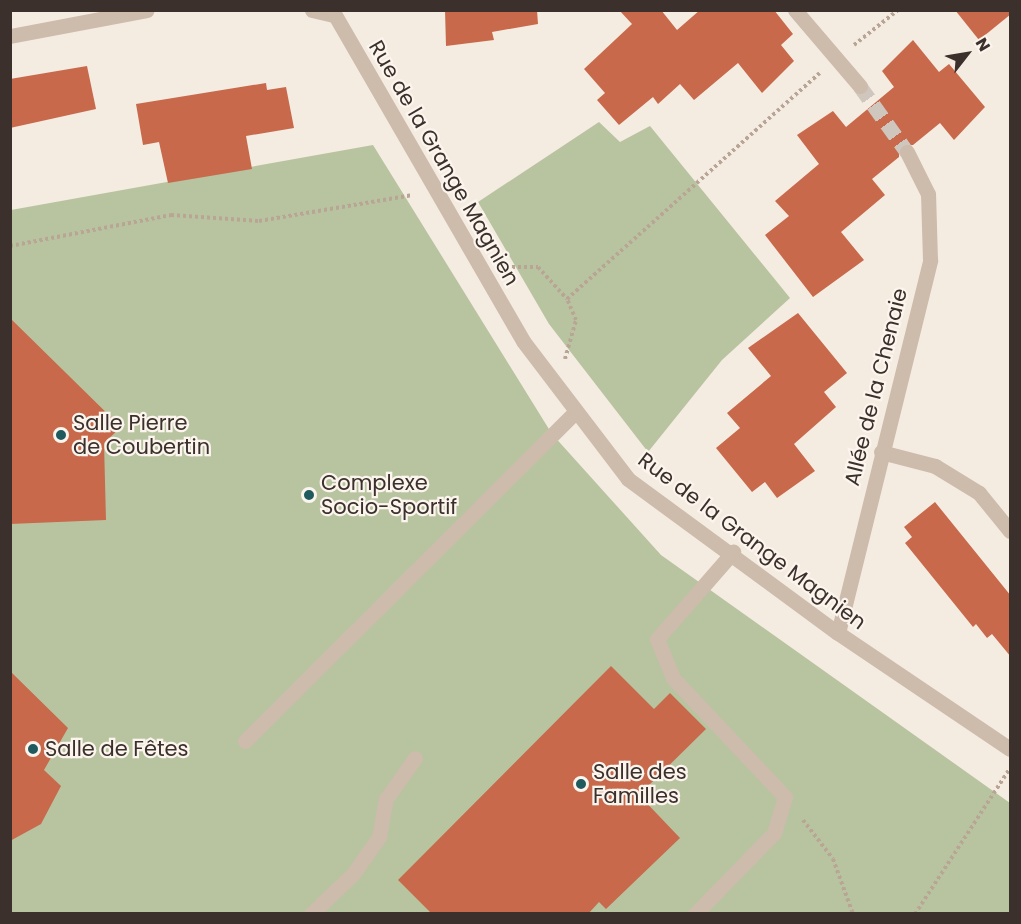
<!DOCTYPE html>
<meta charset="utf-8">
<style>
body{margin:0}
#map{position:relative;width:1021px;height:924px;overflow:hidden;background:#f4ebe1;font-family:Poppins,sans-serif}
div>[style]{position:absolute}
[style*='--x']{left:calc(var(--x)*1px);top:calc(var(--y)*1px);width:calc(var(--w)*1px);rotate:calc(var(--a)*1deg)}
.green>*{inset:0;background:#b8c4a0}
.building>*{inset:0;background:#c8694b}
.minor-tunnel>*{height:15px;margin-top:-7.5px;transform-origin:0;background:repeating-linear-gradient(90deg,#cfc6bd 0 15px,transparent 0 23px)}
.path>*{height:4px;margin-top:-2px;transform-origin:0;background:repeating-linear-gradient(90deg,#b9a596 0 3px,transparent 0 6px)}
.minor>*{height:15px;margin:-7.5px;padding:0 7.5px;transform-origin:7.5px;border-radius:7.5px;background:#cdbbac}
.dots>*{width:16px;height:16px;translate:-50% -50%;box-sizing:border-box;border:3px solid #fbf5ee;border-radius:50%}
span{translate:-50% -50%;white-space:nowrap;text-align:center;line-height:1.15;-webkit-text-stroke:4.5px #fbf5ee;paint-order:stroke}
.street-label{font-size:21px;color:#3b302b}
.poi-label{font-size:21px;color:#3b302b}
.left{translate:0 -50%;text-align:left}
.frame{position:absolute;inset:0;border:12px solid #3b302b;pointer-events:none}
.north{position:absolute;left:937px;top:24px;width:60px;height:60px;-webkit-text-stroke:4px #fbf5ee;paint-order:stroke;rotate:59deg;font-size:16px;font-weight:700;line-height:24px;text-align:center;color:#3b302b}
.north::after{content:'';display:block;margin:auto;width:21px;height:27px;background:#3b302b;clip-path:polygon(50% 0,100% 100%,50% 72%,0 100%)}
</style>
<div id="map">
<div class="green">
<i style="clip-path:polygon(599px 122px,620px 142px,650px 126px,790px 298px,722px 360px,648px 452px,549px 324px,478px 202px)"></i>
<i style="clip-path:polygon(373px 145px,552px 434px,661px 555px,1010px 803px,1010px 913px,11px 914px,11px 210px)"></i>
</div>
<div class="building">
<i style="clip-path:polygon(445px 10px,537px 10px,538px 24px,492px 32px,494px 40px,446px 46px)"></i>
<i style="clip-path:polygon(619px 10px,661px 10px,677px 30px,700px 10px,774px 10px,793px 34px,781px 45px,794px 61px,762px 93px,738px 63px,694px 100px,680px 84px,658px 104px,653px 97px,619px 125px,597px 100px,605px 93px,584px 69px,632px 24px)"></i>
<i style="clip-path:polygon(955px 10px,1011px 10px,1011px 14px,979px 40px)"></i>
<i style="clip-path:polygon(913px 40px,939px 72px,949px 64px,985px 107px,954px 140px,940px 123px,913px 145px,899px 146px,899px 157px,872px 179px,885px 195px,841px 232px,864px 260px,813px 297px,765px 235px,789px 216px,775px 201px,819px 164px,797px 135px,833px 111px,846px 127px,894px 87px,882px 71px)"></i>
<i style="clip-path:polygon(87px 66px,96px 109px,10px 128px,10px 79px)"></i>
<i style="clip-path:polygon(266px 83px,267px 90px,286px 87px,294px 128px,246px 136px,252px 169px,168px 183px,159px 142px,143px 145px,136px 104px)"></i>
<i style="clip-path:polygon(798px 313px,847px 373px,824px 392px,836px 407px,794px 444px,815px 471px,777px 498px,765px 482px,752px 492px,716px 448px,740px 428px,727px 413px,771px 376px,748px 348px)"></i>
<i style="clip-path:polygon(10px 318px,121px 427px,104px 443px,106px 520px,10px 524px)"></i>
<i style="clip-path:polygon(935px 502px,1011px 596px,1011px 657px,992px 634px,987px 638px,976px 624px,973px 627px,905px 543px,912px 537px,904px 527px)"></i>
<i style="clip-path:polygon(611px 666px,654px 709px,670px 693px,706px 729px,639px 795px,680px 838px,606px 909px,599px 902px,588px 914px,432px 914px,398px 880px)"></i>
<i style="clip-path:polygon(10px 671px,68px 728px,44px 770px,61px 786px,41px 824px,10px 841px)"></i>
</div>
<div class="minor-tunnel">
<i style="--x:860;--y:86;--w:81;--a:54.5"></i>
</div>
<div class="path">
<i style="--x:854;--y:45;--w:56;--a:-38.5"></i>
<i style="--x:10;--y:246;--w:164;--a:-10.9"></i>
<i style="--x:171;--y:215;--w:88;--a:3.9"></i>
<i style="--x:259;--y:221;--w:156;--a:-9.6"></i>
<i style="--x:506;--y:267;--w:32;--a:0"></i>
<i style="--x:538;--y:267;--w:43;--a:47.8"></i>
<i style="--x:565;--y:359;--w:41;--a:-74.2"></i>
<i style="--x:576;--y:320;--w:23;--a:-113"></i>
<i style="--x:567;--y:299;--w:339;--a:-41.8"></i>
<i style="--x:803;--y:820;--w:49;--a:52.4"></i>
<i style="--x:833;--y:859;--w:59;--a:70"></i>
<i style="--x:915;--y:914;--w:172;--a:-56.9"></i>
</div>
<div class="minor">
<i style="--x:312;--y:10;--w:23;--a:13"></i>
<i style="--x:332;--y:10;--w:382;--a:60"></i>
<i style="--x:523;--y:341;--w:173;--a:52.7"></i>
<i style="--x:628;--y:479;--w:260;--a:36.3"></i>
<i style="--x:838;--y:633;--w:207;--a:34"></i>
<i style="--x:795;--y:10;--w:100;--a:49.5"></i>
<i style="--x:10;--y:36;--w:139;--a:-10.7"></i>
<i style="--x:881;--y:452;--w:56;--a:14.5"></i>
<i style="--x:935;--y:466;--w:52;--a:31.5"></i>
<i style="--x:979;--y:493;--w:49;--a:50.8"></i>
<i style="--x:838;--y:633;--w:384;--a:-76.1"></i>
<i style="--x:930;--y:260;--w:66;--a:-91.7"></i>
<i style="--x:928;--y:194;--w:47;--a:-116.6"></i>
<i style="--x:245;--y:741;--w:466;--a:-44.9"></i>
<i style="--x:311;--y:914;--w:58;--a:-43.6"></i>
<i style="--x:353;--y:874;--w:45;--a:-54.9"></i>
<i style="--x:379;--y:837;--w:39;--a:-80"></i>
<i style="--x:386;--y:799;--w:50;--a:-54.7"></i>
<i style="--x:695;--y:914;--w:113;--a:-45.7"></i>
<i style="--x:774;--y:833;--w:38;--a:-73"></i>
<i style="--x:785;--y:797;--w:163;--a:-133.3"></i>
<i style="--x:673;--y:678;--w:42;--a:-112.3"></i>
<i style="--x:657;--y:639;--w:116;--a:-48.9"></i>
</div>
<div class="dots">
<i style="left:61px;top:435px;background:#1f5a5e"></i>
<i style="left:309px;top:495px;background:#1f5a5e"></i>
<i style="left:33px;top:749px;background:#1f5a5e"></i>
<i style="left:581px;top:784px;background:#1f5a5e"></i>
</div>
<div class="street-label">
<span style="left:444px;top:163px;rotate:60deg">Rue de la Grange Magnien</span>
<span style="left:876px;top:387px;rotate:-76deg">Allée de la Chenaie</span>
<span style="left:752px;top:541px;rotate:37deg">Rue de la Grange Magnien</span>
</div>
<div class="poi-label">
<span class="left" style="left:73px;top:435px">Salle Pierre<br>de Coubertin</span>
<span class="left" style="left:321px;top:495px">Complexe<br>Socio-Sportif</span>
<span class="left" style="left:45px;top:749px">Salle de Fêtes</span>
<span class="left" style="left:593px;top:784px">Salle des<br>Familles</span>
</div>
<div class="frame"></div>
<div class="north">N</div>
</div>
